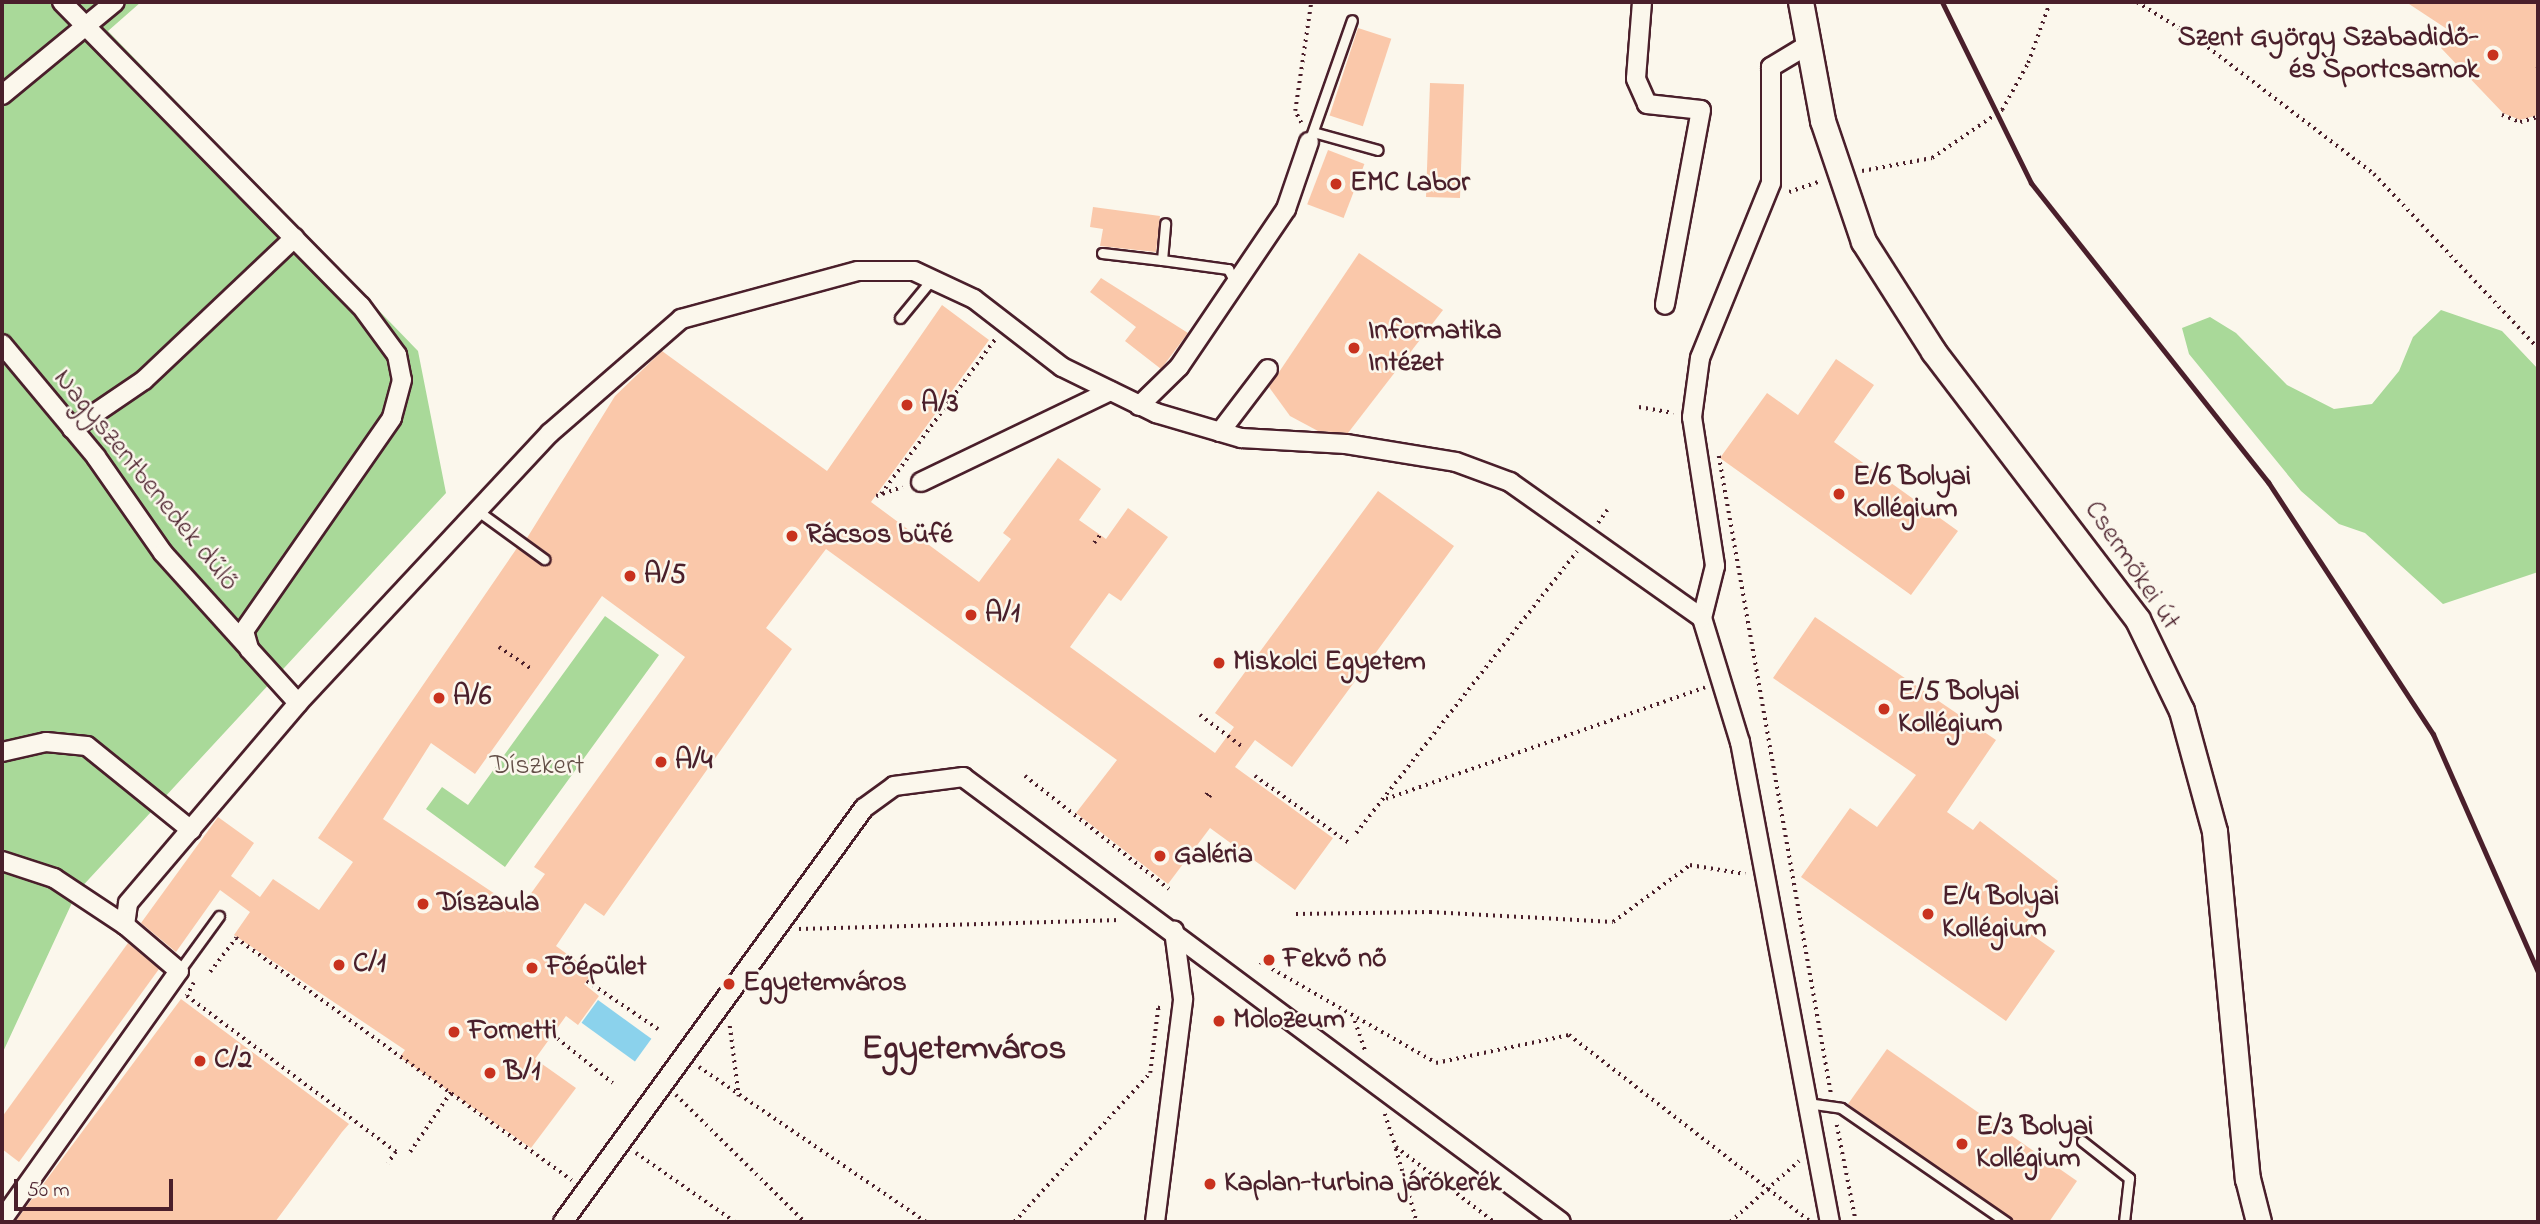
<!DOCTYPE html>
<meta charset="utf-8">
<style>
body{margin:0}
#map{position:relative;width:2540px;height:1224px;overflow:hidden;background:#fbf7ec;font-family:"Indie Flower",sans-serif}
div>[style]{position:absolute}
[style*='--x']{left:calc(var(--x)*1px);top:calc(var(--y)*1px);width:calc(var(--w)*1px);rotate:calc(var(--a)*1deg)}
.green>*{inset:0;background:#a9d999}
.water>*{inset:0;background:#8bd2ec;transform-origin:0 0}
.building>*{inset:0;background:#fac8aa;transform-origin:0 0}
.path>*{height:3.5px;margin-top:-1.75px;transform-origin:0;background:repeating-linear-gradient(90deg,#4a1f2b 0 2px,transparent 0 7px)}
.roads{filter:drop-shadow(2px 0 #4a1f2b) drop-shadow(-2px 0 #4a1f2b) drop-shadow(0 2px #4a1f2b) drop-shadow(0 -2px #4a1f2b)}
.service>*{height:9px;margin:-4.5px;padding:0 4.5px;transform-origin:4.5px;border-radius:4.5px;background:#fbf7ec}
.minor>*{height:18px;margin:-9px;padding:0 9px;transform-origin:9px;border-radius:9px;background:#fbf7ec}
.secondary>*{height:24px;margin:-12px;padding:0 12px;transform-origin:12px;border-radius:12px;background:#fbf7ec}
.rail>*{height:5px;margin:-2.5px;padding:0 2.5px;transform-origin:2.5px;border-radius:2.5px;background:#4a1f2b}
.path-bridge>*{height:3.5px;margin-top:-1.75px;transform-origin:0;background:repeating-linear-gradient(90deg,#4a1f2b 0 2px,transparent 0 7px)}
.dots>*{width:19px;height:19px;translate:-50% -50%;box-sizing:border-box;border:4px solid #fbf7ec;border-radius:50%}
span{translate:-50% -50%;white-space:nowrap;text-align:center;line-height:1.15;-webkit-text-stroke:5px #fbf7ec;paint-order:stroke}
.poi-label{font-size:28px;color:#4a1f2b;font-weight:700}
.right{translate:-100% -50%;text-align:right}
.left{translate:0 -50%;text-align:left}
.street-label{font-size:28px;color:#4a1f2b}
.park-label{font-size:28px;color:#624e46}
.district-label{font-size:35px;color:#4a1f2b;font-weight:700}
.frame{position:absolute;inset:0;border:4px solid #4a1f2b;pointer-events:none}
.scale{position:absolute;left:14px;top:1179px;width:159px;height:32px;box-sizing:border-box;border:4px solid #4a1f2b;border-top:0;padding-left:9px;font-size:21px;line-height:24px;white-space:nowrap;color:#4a1f2b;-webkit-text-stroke:5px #fbf7ec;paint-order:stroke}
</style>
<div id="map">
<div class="green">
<i style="clip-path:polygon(2px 2px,141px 2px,108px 31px,418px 351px,446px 493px,77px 892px,2px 1054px)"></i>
<i style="clip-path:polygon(2441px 310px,2502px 331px,2538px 369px,2538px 572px,2443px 604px,2365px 533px,2339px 524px,2301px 491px,2189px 354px,2182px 328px,2210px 317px,2236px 333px,2287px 385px,2334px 409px,2372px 404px,2399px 371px,2413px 337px)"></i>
<i style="clip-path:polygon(605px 616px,659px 655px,505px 867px,426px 809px,442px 787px,468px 805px)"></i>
</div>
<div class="water">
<i style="left:598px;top:1000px;width:66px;height:28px;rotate:36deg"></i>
</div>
<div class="building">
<i style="clip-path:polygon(2406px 2px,2538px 2px,2538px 115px,2520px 120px,2503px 113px,2441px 48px,2453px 33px)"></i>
<i style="left:1358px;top:28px;width:35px;height:92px;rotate:18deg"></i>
<i style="left:1430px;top:83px;width:34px;height:114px;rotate:2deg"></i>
<i style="left:1328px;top:150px;width:39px;height:58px;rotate:21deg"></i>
<i style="clip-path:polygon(1093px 207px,1160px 216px,1156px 252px,1100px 246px,1103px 229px,1090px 227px)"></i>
<i style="clip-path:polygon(1359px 253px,1443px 310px,1348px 433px,1318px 431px,1290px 416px,1269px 387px)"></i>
<i style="clip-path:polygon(1101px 278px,1188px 333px,1161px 369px,1125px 341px,1136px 327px,1090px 292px)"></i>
<i style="clip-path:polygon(evenodd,942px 305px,989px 340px,871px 502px,979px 582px,1011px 539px,1003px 533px,1058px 458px,1101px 489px,1079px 520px,1106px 539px,1128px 508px,1168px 537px,1121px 601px,1109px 593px,1070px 647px,1215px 753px,1234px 727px,1215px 713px,1378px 491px,1454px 546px,1292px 767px,1255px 740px,1235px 767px,1333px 838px,1295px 890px,1210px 828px,1168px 884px,1076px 813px,1117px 760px,826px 549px,766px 628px,792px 649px,604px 916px,585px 903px,556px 946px,593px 973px,584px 984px,599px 996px,578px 1025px,566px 1016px,535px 1059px,576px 1088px,531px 1148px,400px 1057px,405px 1050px,234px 935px,250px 912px,220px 890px,176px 952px,141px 923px,218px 817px,254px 843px,231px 876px,260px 897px,273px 879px,319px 910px,353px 862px,318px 838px,517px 548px,540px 565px,550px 563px,549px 554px,527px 538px,615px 396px,662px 351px,827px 471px,942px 305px,602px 596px,685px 657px,534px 867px,545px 874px,519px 910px,383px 819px,431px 743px,475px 774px,602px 596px)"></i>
<i style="clip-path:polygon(1836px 359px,1874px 385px,1834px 442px,1958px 531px,1911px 595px,1720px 458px,1767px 393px,1798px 415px)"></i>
<i style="clip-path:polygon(1815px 617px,1996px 740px,1947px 812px,1973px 830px,1980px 821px,2058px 881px,2022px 928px,2055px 951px,2006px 1021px,1801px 877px,1850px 808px,1877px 827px,1916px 775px,1773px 678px)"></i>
<i style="clip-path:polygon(128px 943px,159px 969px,19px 1162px,2px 1149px,2px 1117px)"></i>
<i style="clip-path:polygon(181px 999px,349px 1124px,342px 1132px,275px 1222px,15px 1222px)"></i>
<i style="clip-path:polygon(1887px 1049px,2077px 1181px,2049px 1222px,2014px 1222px,1848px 1104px)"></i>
</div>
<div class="path">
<i style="--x:2137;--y:2;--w:70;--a:31.7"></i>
<i style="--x:2197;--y:39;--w:223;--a:37.3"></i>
<i style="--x:2374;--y:174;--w:239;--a:46.7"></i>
<i style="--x:2538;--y:67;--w:1;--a:90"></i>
<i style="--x:2502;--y:115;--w:19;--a:21"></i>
<i style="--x:2520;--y:122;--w:19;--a:-16"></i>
<i style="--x:1301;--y:123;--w:13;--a:-117"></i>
<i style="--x:1295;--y:111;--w:110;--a:-81.6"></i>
<i style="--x:1862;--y:171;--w:71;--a:-10.5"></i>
<i style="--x:1932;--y:158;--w:85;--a:-34.4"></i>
<i style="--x:2002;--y:110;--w:54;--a:-61"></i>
<i style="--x:2028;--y:63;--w:65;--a:-70.2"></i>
<i style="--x:1789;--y:192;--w:34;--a:-19"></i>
<i style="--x:1639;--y:407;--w:35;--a:10"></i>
<i style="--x:1719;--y:456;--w:647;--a:80.03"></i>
<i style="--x:881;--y:494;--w:194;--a:-53.6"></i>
<i style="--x:876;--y:496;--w:28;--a:-19"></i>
<i style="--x:1598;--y:523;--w:16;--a:-55"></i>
<i style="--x:1094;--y:543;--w:10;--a:-53"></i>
<i style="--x:499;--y:647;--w:41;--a:34.1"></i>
<i style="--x:1200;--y:715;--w:55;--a:36.9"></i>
<i style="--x:1025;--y:776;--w:183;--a:38.1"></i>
<i style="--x:1255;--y:776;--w:115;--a:35.5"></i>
<i style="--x:1206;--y:795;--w:5;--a:-53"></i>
<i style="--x:1209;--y:797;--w:5;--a:-53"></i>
<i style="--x:1386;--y:799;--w:338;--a:-19.3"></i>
<i style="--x:1356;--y:833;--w:358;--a:-51.9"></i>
<i style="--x:1296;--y:914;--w:134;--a:-0.9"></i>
<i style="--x:1430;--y:912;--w:183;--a:3.1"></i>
<i style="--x:1613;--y:922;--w:96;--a:-36.5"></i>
<i style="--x:1690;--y:865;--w:56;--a:9.3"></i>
<i style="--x:799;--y:929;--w:321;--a:-1.6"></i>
<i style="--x:1260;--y:962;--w:203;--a:29.8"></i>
<i style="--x:1436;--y:1063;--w:136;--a:-11.9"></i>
<i style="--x:1569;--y:1035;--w:304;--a:37.7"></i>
<i style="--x:210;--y:972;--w:43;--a:-52.6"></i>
<i style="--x:236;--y:938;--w:414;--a:35.8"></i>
<i style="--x:587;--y:981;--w:86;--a:34.1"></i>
<i style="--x:194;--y:983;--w:15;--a:118"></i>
<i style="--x:187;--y:996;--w:261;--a:36.7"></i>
<i style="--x:396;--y:1152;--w:14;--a:124"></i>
<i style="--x:1355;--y:1021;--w:31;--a:71"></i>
<i style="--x:730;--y:1026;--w:71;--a:82.7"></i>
<i style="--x:552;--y:1034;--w:78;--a:38.8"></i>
<i style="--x:699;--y:1067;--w:275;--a:34.3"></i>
<i style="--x:676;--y:1095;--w:181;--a:44.6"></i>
<i style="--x:1385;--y:1114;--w:35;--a:72"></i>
<i style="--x:1396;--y:1147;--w:123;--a:37.4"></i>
<i style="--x:1837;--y:1125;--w:99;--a:78.9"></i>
<i style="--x:1396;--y:1149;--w:76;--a:74"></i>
<i style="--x:636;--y:1153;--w:121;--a:34.9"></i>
<i style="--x:1014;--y:1222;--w:202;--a:-47.6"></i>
<i style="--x:1150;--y:1073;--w:65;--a:-83"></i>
<i style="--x:1158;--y:1008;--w:6;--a:-18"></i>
<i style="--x:1730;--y:1222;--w:92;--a:-41.5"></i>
</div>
<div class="roads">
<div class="service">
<i style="--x:1313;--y:132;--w:67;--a:15.5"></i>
<i style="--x:1309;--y:142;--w:129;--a:-70.6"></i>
<i style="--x:1102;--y:253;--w:60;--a:6.7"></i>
<i style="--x:1162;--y:260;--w:37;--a:-85"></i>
<i style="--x:1162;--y:260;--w:67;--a:7.8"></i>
<i style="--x:1228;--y:269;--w:15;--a:62"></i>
<i style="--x:900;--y:318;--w:50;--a:-50.6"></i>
<i style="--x:478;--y:511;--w:82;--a:36"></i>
<i style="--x:179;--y:971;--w:68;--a:-54"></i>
<i style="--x:1807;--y:1103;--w:34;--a:8"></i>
<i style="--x:1841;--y:1108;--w:201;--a:34.6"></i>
<i style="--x:2082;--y:1141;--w:60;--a:38.2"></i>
<i style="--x:2129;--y:1178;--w:44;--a:96.5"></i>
</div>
<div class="minor">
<i style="--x:62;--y:2;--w:426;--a:45.5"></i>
<i style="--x:361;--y:306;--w:61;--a:53.7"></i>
<i style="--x:397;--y:355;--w:25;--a:79"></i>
<i style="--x:402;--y:380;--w:39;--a:105"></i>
<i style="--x:392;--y:418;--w:259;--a:124.8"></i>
<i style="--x:244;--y:631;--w:19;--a:74"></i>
<i style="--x:249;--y:649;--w:73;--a:47.8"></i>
<i style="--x:1642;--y:2;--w:77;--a:94.5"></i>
<i style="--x:1636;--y:79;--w:27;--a:66"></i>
<i style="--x:1647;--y:104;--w:54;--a:6.3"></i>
<i style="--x:1701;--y:110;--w:198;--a:100.5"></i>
<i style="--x:1806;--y:46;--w:41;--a:149"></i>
<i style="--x:1771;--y:67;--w:116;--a:90"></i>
<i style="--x:1771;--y:183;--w:189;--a:112.1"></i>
<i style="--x:1700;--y:358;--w:60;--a:97.7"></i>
<i style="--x:1692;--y:417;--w:151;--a:81.2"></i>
<i style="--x:1715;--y:566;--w:54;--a:104"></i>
<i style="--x:1702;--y:618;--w:130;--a:73"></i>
<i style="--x:1740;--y:742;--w:488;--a:79.4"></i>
<i style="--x:2;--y:95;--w:146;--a:-39.5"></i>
<i style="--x:2;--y:344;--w:147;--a:50.2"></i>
<i style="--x:96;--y:457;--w:117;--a:55.1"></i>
<i style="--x:163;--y:553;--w:124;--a:47.9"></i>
<i style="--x:1139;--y:406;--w:56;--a:-44.3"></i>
<i style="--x:1179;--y:367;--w:191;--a:-55.9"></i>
<i style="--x:1286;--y:209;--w:71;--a:-71.1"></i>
<i style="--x:72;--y:429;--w:87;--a:-34.2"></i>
<i style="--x:144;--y:380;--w:207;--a:-43.4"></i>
<i style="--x:1220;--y:432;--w:79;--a:-52.7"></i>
<i style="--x:921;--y:482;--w:210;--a:-25.7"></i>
<i style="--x:2;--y:752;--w:45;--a:-12.8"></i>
<i style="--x:46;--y:742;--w:41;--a:5.6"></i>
<i style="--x:87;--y:746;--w:134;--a:38.9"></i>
<i style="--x:2;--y:861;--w:55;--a:18.1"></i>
<i style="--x:54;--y:878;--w:85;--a:33.5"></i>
<i style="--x:2;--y:1220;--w:305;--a:-54.6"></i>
<i style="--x:179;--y:971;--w:71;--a:-139.6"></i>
<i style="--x:125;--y:925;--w:22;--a:-82"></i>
<i style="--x:128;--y:903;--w:262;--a:-49.6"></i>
<i style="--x:298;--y:703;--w:369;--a:-47"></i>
<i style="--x:550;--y:433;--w:174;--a:-41"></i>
<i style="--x:681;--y:319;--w:183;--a:-15.2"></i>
<i style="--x:858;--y:271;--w:56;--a:0"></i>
<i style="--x:914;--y:271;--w:66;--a:25"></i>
<i style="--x:974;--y:299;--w:111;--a:37.7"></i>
<i style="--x:1062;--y:367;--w:105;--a:26.1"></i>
<i style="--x:1156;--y:413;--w:89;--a:16.4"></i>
<i style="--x:1241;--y:438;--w:105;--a:3.3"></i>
<i style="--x:1346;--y:444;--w:111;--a:9.3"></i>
<i style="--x:1456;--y:462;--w:58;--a:20.3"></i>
<i style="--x:1510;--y:482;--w:235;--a:35.3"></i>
<i style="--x:563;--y:1222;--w:512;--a:-53.98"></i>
<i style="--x:864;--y:808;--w:37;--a:-36"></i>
<i style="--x:894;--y:786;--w:70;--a:-7.4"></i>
<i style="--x:963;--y:777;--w:745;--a:36.65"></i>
<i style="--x:1155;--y:1222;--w:225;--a:-82.8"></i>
<i style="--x:1183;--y:999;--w:69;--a:-97.5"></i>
</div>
<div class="secondary">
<i style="--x:1801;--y:2;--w:121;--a:79.5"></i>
<i style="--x:1823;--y:121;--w:128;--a:71.3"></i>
<i style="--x:1864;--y:242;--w:130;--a:57.5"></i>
<i style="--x:1934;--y:352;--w:337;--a:52.7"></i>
<i style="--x:2138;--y:620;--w:101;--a:64.2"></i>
<i style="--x:2182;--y:711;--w:125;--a:74.7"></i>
<i style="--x:2215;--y:832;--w:349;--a:84.6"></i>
<i style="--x:2248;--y:1179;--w:44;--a:75.7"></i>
</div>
</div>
<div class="rail">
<i style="--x:1942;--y:2;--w:202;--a:63.8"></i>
<i style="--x:2031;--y:183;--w:382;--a:51.6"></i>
<i style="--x:2268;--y:482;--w:301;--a:56.8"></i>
<i style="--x:2433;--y:734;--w:260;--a:66.2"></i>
</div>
<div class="path-bridge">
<i style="--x:410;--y:1152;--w:73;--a:-55.7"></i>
</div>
<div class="dots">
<i style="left:2493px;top:55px;background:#c8321e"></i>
<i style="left:1336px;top:184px;background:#c8321e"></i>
<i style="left:1354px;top:348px;background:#c8321e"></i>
<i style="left:907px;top:405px;background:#c8321e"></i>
<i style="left:1839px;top:494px;background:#c8321e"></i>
<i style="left:792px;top:536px;background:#c8321e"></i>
<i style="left:630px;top:576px;background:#c8321e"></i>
<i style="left:971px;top:615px;background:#c8321e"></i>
<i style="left:1219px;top:663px;background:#c8321e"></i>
<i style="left:439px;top:698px;background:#c8321e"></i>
<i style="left:1884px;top:709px;background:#c8321e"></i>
<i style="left:661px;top:762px;background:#c8321e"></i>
<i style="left:1160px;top:856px;background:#c8321e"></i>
<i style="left:423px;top:904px;background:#c8321e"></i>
<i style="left:1928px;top:914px;background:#c8321e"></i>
<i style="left:1269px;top:960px;background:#c8321e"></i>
<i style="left:339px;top:965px;background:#c8321e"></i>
<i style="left:532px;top:968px;background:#c8321e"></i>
<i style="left:729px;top:984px;background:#c8321e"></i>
<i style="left:1219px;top:1021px;background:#c8321e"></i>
<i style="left:454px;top:1032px;background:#c8321e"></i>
<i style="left:200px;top:1061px;background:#c8321e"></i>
<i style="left:490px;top:1073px;background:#c8321e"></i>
<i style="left:1962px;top:1144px;background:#c8321e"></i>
<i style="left:1210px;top:1184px;background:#c8321e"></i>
</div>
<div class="poi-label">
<span class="right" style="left:2479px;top:55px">Szent György Szabadidő-<br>és Sportcsarnok</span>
<span class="left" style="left:1350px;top:184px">EMC Labor</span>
<span class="left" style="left:1368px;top:348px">Informatika<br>Intézet</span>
<span class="left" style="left:921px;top:405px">A/3</span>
<span class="left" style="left:1853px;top:494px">E/6 Bolyai<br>Kollégium</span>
<span class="left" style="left:806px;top:536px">Rácsos büfé</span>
<span class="left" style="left:644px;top:576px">A/5</span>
<span class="left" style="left:985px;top:615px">A/1</span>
<span class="left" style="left:1233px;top:663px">Miskolci Egyetem</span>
<span class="left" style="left:1898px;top:709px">E/5 Bolyai<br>Kollégium</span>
<span class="left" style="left:453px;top:698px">A/6</span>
<span class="left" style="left:675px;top:762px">A/4</span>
<span class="left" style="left:1174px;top:856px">Galéria</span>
<span class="left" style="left:1942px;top:914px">E/4 Bolyai<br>Kollégium</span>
<span class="left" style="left:437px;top:904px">Díszaula</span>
<span class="left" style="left:1283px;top:960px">Fekvő nő</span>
<span class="left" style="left:353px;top:965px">C/1</span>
<span class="left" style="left:546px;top:968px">Főépület</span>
<span class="left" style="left:743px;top:984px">Egyetemváros</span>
<span class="left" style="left:1233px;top:1021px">Molozeum</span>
<span class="left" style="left:468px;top:1032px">Fornetti</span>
<span class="left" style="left:214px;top:1061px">C/2</span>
<span class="left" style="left:504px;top:1073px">B/1</span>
<span class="left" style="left:1976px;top:1144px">E/3 Bolyai<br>Kollégium</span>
<span class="left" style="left:1224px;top:1184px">Kaplan-turbina járókerék</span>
</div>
<div class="street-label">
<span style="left:145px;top:481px;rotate:51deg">Nagyszentbenedek dűlő</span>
<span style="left:2131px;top:566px;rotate:56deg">Csermőkei út</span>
</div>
<div class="park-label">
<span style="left:537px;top:767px">Díszkert</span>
</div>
<div class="district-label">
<span style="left:964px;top:1050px">Egyetemváros</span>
</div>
<div class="frame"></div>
<div class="scale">50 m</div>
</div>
